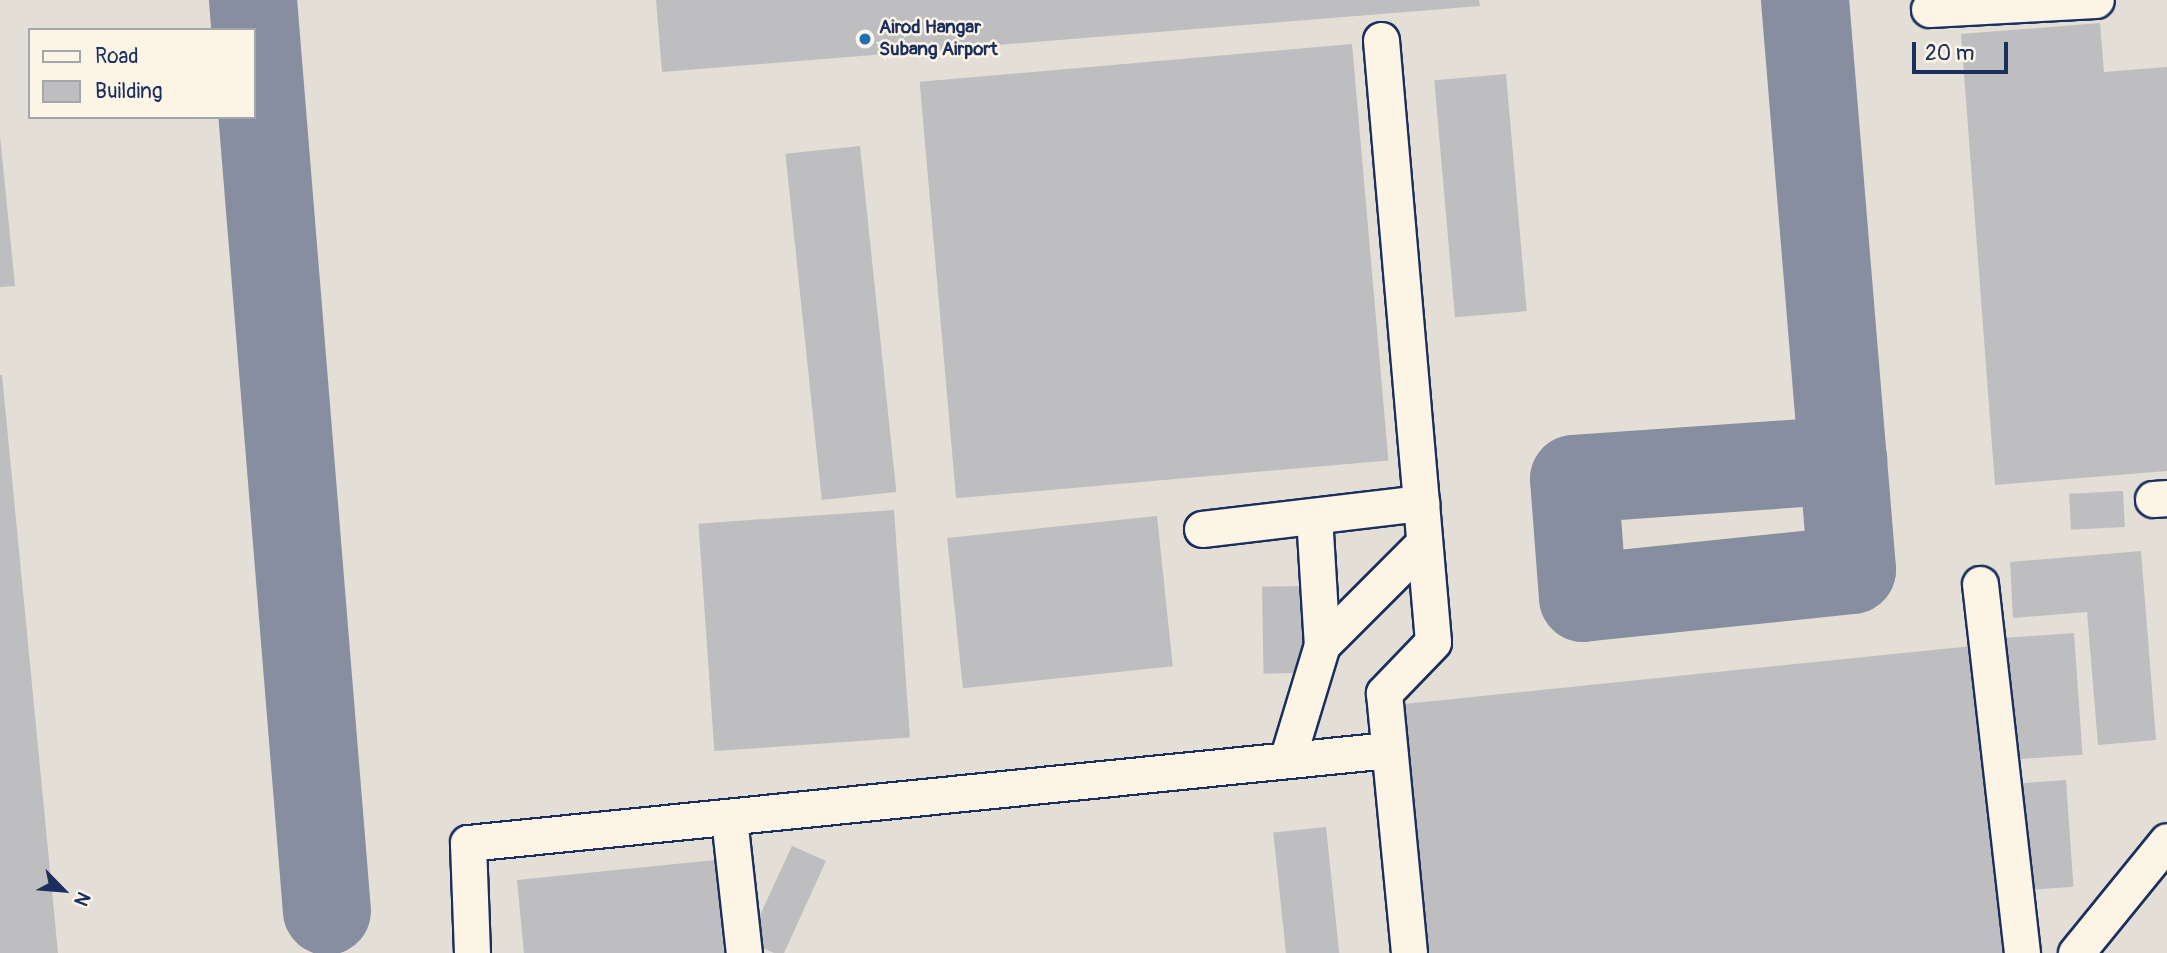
<!DOCTYPE html>
<style>
body{margin:0}
#map{position:relative;width:2167px;height:953px;overflow:hidden;background:#f3ede0;font-family:Pangolin,sans-serif}
div>[style]{position:absolute}
[style*='--x']{left:calc(var(--x)*1px);top:calc(var(--y)*1px);width:calc(var(--w)*1px);rotate:calc(var(--a)*1deg)}
.built>*{inset:0;background:#e3dfd6}
.taxiway>*{height:88px;margin:-44px;padding:0 44px;transform-origin:44px;border-radius:44px;background:#878e9f}
.building>*{inset:0;background:#bebec0;transform-origin:0 0}
.roads{filter:drop-shadow(2px 0 #1b2f5e) drop-shadow(-2px 0 #1b2f5e) drop-shadow(0 2px #1b2f5e) drop-shadow(0 -2px #1b2f5e)}
.minor>*{height:35px;margin:-17.5px;padding:0 17.5px;transform-origin:17.5px;border-radius:17.5px;background:#fcf5e5}
.dots>*{width:19px;height:19px;translate:-50% -50%;box-sizing:border-box;border:4px solid #fcf5e5;border-radius:50%}
span{translate:-50% -50%;white-space:nowrap;text-align:center;line-height:1.15;-webkit-text-stroke:5px #fcf5e5;paint-order:stroke}
.poi-label{font-size:19px;color:#1b2f5e;font-weight:700}
.left{translate:0 -50%;text-align:left}
.legend{position:absolute;left:28px;top:28px;width:228px;height:91px;box-sizing:border-box;background:#fcf5e5;border:2px solid #a2a6af;margin:0;padding:9px 12px;list-style:none;font-size:21px;color:#1b2f5e}
.legend li{display:flex;align-items:center;gap:14px;height:35px}
.legend b{width:35px;border:2px solid #a2a6af}
.north{position:absolute;left:28px;top:855px;width:70px;height:70px;-webkit-text-stroke:5px #fcf5e5;paint-order:stroke;rotate:115deg;font-size:19px;font-weight:700;line-height:28px;text-align:center;color:#1b2f5e}
.north::after{content:'';display:block;margin:auto;width:24px;height:32px;background:#1b2f5e;clip-path:polygon(50% 0,100% 100%,50% 72%,0 100%)}
.scale{position:absolute;left:1912px;top:42px;width:96px;height:32px;box-sizing:border-box;border:4px solid #1b2f5e;border-top:0;padding-left:9px;font-size:21px;line-height:24px;white-space:nowrap;color:#1b2f5e;-webkit-text-stroke:5px #fcf5e5;paint-order:stroke}
</style>
<div id="map">
<div class="built">
<i style="clip-path:polygon(evenodd,0 0,2167px 0,2167px 953px,0 953px,0 0,30px 30px,254px 30px,254px 117px,30px 117px,30px 30px)"></i>
</div>
<div class="taxiway">
<i style="--x:253;--y:0;--w:914;--a:85.36"></i>
<i style="--x:1805;--y:0;--w:462;--a:85.3"></i>
<i style="--x:1843;--y:460;--w:110;--a:85.3"></i>
<i style="--x:1852;--y:570;--w:270;--a:174.1"></i>
<i style="--x:1583;--y:598;--w:119;--a:-94.3"></i>
<i style="--x:1574;--y:479;--w:270;--a:-4"></i>
</div>
<div class="building">
<i style="clip-path:polygon(656px 0,1479px 0,1480px 6px,662px 72px)"></i>
<i style="clip-path:polygon(2100px 23px,2104px 72px,2167px 67px,2167px 471px,1995px 485px,1961px 34px)"></i>
<i style="left:1352px;top:44px;width:418px;height:434px;rotate:85deg"></i>
<i style="left:1506px;top:74px;width:238px;height:72px;rotate:85deg"></i>
<i style="clip-path:polygon(0 136px,15px 286px,0 287px)"></i>
<i style="left:860px;top:146px;width:348px;height:75px;rotate:84deg"></i>
<i style="clip-path:polygon(0 375px,2px 375px,58px 953px,0 953px)"></i>
<i style="left:2123px;top:491px;width:36px;height:54px;rotate:87deg"></i>
<i style="left:894px;top:510px;width:228px;height:196px;rotate:86deg"></i>
<i style="left:1157px;top:516px;width:151px;height:211px;rotate:84deg"></i>
<i style="clip-path:polygon(2141px 551px,2156px 740px,2098px 745px,2087px 612px,2013px 618px,2010px 562px)"></i>
<i style="left:1302px;top:586px;width:87px;height:40px;rotate:89deg"></i>
<i style="left:2074px;top:633px;width:122px;height:71px;rotate:86deg"></i>
<i style="clip-path:polygon(1982px 645px,2012px 953px,1428px 953px,1404px 704px)"></i>
<i style="left:2066px;top:780px;width:107px;height:50px;rotate:86deg"></i>
<i style="left:1326px;top:827px;width:127px;height:53px;rotate:84deg"></i>
<i style="clip-path:polygon(792px 846px,826px 861px,784px 953px,774px 953px,748px 941px)"></i>
<i style="clip-path:polygon(715px 860px,724px 953px,524px 953px,517px 880px)"></i>
</div>
<div class="roads">
<div class="minor">
<i style="--x:1929;--y:9;--w:167;--a:-3.1"></i>
<i style="--x:1381;--y:40;--w:604;--a:85.06"></i>
<i style="--x:1433;--y:642;--w:71;--a:133.9"></i>
<i style="--x:1384;--y:693;--w:261;--a:84.5"></i>
<i style="--x:2153;--y:499;--w:14;--a:-4"></i>
<i style="--x:1314;--y:516;--w:129;--a:86.5"></i>
<i style="--x:1202;--y:529;--w:221;--a:-6.8"></i>
<i style="--x:1980;--y:584;--w:371;--a:83.5"></i>
<i style="--x:1287;--y:760;--w:120;--a:-73.1"></i>
<i style="--x:1322;--y:645;--w:144;--a:-45"></i>
<i style="--x:729;--y:818;--w:136;--a:83.7"></i>
<i style="--x:472;--y:953;--w:110;--a:-92.1"></i>
<i style="--x:468;--y:843;--w:926;--a:-5.77"></i>
<i style="--x:2076;--y:953;--w:144;--a:-50.9"></i>
</div>
</div>
<div class="dots">
<i style="left:865px;top:39px;background:#1f6fb2"></i>
</div>
<div class="poi-label">
<span class="left" style="left:879px;top:39px">Airod Hangar<br>Subang Airport</span>
</div>
<ul class="legend">
<li><b style="height:9px;background:#fcf5e5"></b>Road</li>
<li><b style="height:19px;background:#bebec0"></b>Building</li>
</ul>
<div class="north">N</div>
<div class="scale">20 m</div>
</div>
